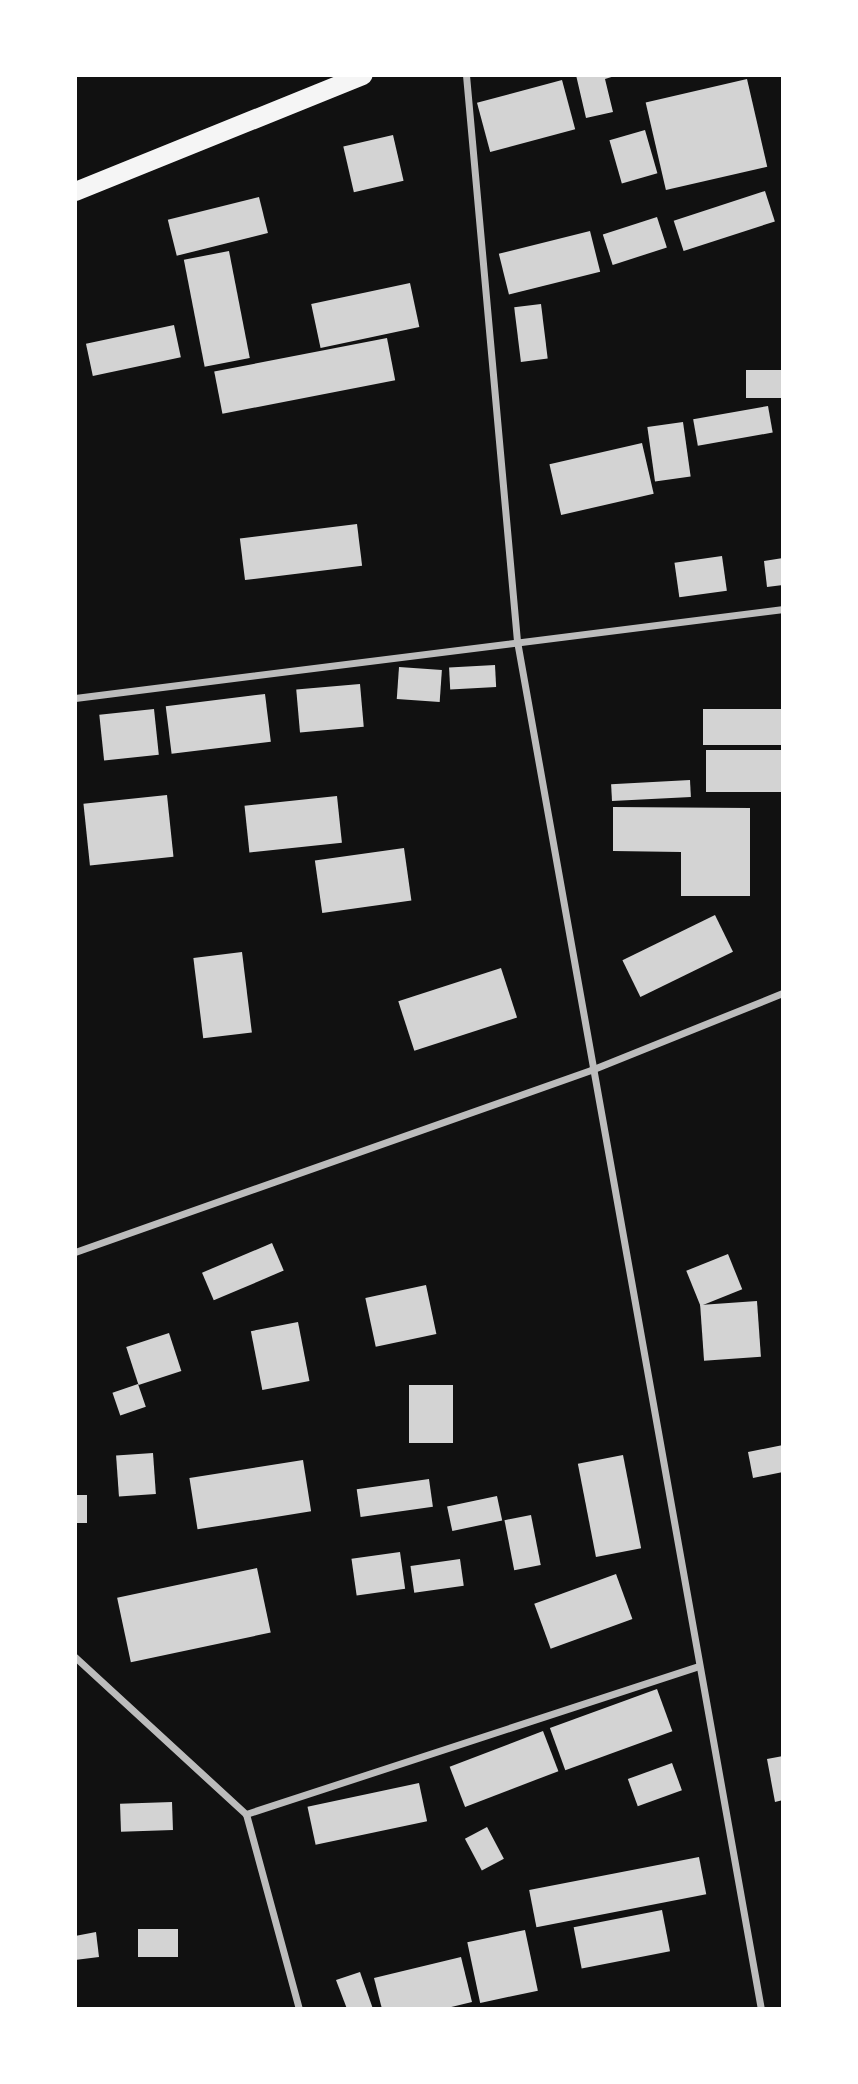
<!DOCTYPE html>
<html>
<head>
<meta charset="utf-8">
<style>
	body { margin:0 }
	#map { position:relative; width:858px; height:2084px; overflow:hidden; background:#111; font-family:Lato,sans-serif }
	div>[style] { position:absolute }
	.building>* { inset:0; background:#d3d3d3; transform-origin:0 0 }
	.minor>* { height:7px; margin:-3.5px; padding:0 3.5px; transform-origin:3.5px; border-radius:3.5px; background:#bcbcbc }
	.trunk>* { height:19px; margin:-9.5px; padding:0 9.5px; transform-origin:9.5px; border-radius:9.5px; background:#f5f5f5 }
	span { translate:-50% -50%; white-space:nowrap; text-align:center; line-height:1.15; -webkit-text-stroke:5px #fff; paint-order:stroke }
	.frame { position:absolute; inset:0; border:77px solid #fff; pointer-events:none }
</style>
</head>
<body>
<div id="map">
	<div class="building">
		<i style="clip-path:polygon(576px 75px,618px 75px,605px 79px,613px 112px,586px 118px)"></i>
		<i style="left:747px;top:79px;width:90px;height:104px;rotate:77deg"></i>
		<i style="left:562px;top:80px;width:51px;height:88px;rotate:75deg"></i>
		<i style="left:645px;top:130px;width:45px;height:37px;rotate:74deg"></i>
		<i style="left:393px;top:135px;width:47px;height:51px;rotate:77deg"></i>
		<i style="left:765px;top:191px;width:32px;height:96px;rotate:72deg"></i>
		<i style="left:259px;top:197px;width:37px;height:94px;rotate:76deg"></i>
		<i style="left:657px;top:217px;width:32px;height:57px;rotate:72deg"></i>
		<i style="left:590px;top:231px;width:42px;height:94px;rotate:76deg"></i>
		<i style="left:229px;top:251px;width:109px;height:46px;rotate:79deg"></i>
		<i style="left:410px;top:283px;width:45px;height:101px;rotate:78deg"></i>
		<i style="left:541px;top:304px;width:55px;height:27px;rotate:83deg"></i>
		<i style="left:174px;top:325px;width:33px;height:90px;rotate:78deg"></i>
		<i style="left:387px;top:338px;width:43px;height:176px;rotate:79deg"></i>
		<i style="left:783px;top:370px;width:28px;height:37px;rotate:90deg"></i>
		<i style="left:768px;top:406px;width:27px;height:76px;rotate:80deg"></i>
		<i style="left:683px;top:422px;width:55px;height:36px;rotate:82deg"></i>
		<i style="left:642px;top:443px;width:52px;height:95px;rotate:77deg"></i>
		<i style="left:357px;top:524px;width:42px;height:118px;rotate:83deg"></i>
		<i style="left:722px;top:556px;width:35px;height:48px;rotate:82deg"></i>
		<i style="clip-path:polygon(783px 558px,783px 585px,767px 587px,764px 561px)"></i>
		<i style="left:495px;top:665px;width:22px;height:46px;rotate:87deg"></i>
		<i style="left:399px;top:667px;width:43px;height:32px;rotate:4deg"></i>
		<i style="left:360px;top:684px;width:43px;height:64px;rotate:85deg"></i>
		<i style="left:265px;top:694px;width:48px;height:100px;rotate:83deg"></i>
		<i style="left:154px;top:709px;width:46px;height:55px;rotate:84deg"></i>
		<i style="left:783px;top:709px;width:36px;height:80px;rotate:90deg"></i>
		<i style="left:783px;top:750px;width:42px;height:77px;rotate:90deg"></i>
		<i style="left:690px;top:780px;width:17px;height:79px;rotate:87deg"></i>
		<i style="left:167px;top:795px;width:62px;height:84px;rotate:84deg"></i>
		<i style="left:337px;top:796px;width:47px;height:93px;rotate:84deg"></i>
		<i style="clip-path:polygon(613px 807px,750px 808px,750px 896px,681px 896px,681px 852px,613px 851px)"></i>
		<i style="left:404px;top:848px;width:53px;height:90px;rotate:82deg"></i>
		<i style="left:715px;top:915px;width:41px;height:103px;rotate:64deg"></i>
		<i style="left:242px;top:952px;width:81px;height:49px;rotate:83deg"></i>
		<i style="left:501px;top:968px;width:52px;height:108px;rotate:72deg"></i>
		<i style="left:272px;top:1243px;width:30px;height:76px;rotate:67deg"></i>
		<i style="left:728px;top:1254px;width:38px;height:45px;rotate:68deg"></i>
		<i style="left:426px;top:1285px;width:50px;height:62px;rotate:78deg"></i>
		<i style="left:757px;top:1301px;width:56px;height:57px;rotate:86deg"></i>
		<i style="left:298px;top:1322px;width:60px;height:48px;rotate:79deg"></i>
		<i style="left:169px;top:1333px;width:40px;height:45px;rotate:72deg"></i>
		<i style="left:138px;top:1384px;width:24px;height:27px;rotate:71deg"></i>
		<i style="left:409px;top:1385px;width:44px;height:58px"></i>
		<i style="clip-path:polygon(783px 1445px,783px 1472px,753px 1478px,748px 1452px)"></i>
		<i style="left:153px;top:1453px;width:41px;height:37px;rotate:86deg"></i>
		<i style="left:623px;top:1455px;width:95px;height:46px;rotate:79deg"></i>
		<i style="left:303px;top:1460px;width:52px;height:115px;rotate:81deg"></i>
		<i style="left:429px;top:1479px;width:28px;height:73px;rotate:82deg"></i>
		<i style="left:75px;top:1495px;width:12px;height:28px"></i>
		<i style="left:497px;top:1496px;width:25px;height:51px;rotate:78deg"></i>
		<i style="left:531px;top:1515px;width:51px;height:27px;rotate:79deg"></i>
		<i style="left:400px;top:1552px;width:37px;height:49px;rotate:82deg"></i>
		<i style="left:460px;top:1559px;width:27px;height:50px;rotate:82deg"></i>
		<i style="left:257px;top:1568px;width:66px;height:143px;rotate:78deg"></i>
		<i style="left:616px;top:1574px;width:48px;height:87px;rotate:70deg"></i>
		<i style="left:657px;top:1689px;width:45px;height:114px;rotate:70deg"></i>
		<i style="left:543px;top:1731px;width:43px;height:100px;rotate:69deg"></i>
		<i style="clip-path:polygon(783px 1756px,783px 1800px,775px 1802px,767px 1759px)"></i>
		<i style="left:672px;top:1763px;width:29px;height:47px;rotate:70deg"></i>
		<i style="left:419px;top:1783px;width:39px;height:114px;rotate:78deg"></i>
		<i style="left:172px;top:1802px;width:28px;height:52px;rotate:88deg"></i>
		<i style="left:487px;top:1827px;width:36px;height:25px;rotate:62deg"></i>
		<i style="left:699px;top:1857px;width:38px;height:173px;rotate:79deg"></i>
		<i style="left:662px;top:1910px;width:42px;height:90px;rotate:79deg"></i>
		<i style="left:138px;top:1929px;width:40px;height:28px"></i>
		<i style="left:525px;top:1930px;width:62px;height:59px;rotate:78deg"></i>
		<i style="clip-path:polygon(96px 1932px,99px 1957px,75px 1960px,75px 1936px)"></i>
		<i style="clip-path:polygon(461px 1957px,472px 2002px,443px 2009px,382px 2009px,374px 1978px)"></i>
		<i style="clip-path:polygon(360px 1972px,373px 2009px,347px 2009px,336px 1980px)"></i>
	</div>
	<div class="minor">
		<i style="left:466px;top:75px;width:568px;rotate:84.85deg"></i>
		<i style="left:517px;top:641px;width:1390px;rotate:79.89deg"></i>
		<i style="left:75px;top:698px;width:714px;rotate:-7.16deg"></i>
		<i style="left:75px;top:1252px;width:547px;rotate:-19.43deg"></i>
		<i style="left:591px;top:1070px;width:207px;rotate:-21.9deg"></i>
		<i style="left:75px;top:1657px;width:232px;rotate:42.6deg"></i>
		<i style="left:246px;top:1814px;width:202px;rotate:74.8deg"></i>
		<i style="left:246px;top:1814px;width:476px;rotate:-18.1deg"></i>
	</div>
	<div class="trunk">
		<i style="left:75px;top:191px;width:310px;rotate:-22deg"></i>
	</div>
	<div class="frame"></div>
</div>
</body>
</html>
